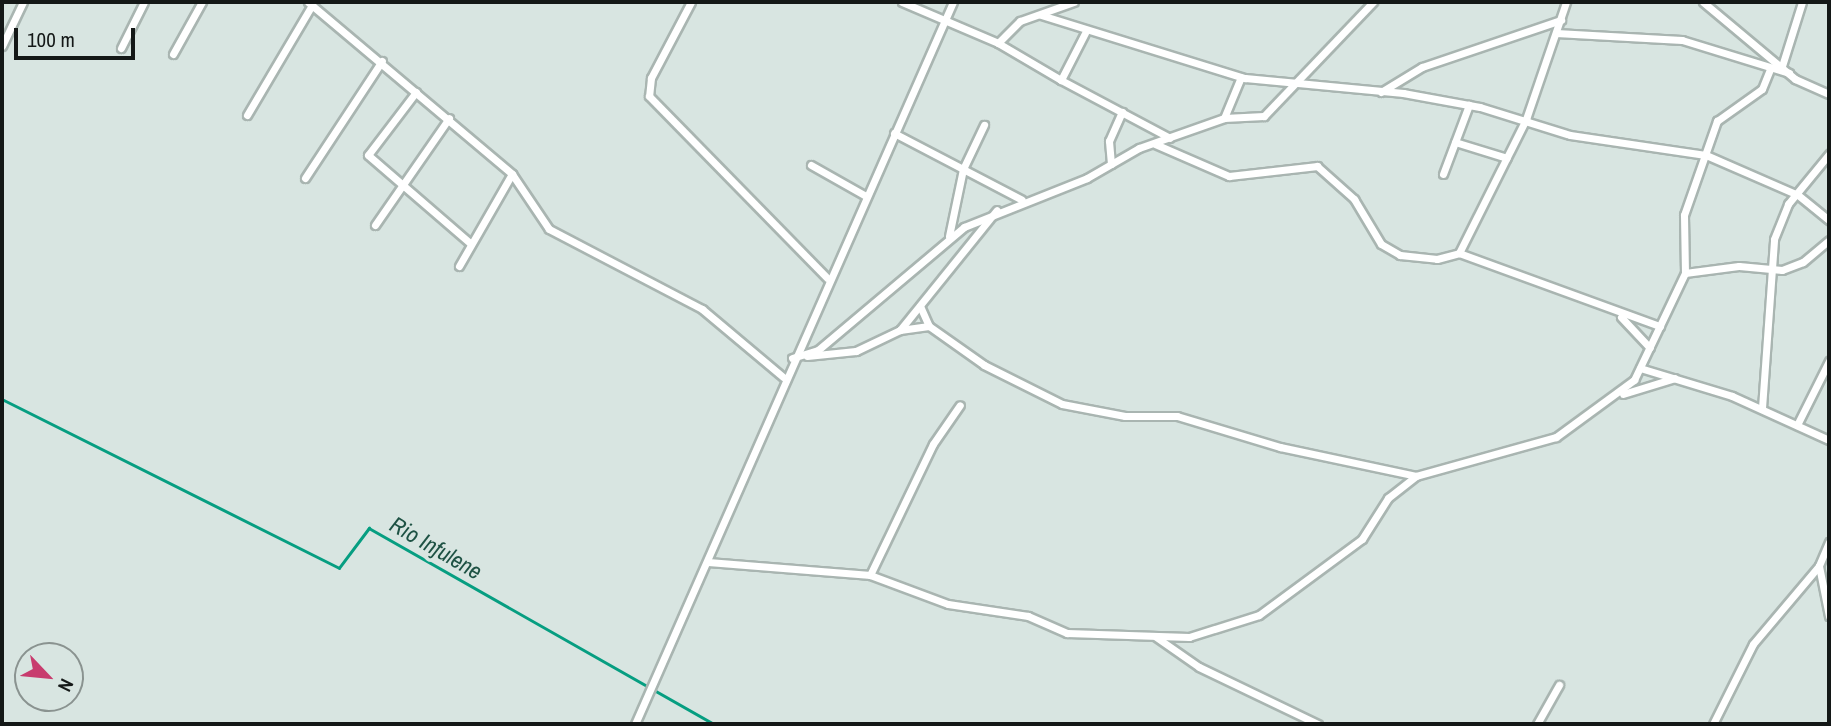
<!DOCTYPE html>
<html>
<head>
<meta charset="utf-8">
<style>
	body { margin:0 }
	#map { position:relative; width:1831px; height:726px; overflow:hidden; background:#d8e5e1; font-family:"Archivo Narrow",sans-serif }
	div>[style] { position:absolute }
	.stream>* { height:2.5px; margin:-1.25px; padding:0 1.25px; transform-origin:1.25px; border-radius:1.25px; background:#069e81 }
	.roads { filter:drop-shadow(2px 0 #a9b5b1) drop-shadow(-2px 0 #a9b5b1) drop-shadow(0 2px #a9b5b1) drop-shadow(0 -2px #a9b5b1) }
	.minor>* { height:7px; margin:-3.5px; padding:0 3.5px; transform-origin:3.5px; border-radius:3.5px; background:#fff }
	span { translate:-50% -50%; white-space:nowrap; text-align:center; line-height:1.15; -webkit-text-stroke:7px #d8e5e1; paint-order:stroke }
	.water-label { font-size:23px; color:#1e5244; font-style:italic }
	.frame { position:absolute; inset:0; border:4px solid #141817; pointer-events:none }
	.north { position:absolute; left:14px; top:642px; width:70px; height:70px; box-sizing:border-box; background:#d8e5e1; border:2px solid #8a9390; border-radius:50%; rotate:116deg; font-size:19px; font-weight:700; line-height:28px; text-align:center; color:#141817 }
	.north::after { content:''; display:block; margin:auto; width:24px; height:32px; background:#c83c6e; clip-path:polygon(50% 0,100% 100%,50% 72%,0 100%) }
	.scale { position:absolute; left:14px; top:28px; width:121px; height:32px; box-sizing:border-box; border:4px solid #141817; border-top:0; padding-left:9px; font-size:21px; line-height:24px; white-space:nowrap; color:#141817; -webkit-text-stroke:5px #d8e5e1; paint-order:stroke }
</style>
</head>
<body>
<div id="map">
	<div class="stream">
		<i style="left:2px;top:399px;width:377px;rotate:26.6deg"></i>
		<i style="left:339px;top:568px;width:50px;rotate:-53.1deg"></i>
		<i style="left:369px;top:528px;width:397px;rotate:29.6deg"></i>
	</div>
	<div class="roads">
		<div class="minor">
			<i style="left:308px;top:2px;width:267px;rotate:40.1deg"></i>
			<i style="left:512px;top:174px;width:66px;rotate:56.1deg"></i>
			<i style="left:549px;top:229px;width:173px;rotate:27.6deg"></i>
			<i style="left:702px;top:309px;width:106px;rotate:40deg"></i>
			<i style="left:691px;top:2px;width:86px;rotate:117.8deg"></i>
			<i style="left:651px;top:78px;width:18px;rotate:96deg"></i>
			<i style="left:649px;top:96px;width:255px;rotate:45.6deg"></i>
			<i style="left:902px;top:2px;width:104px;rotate:23.1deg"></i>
			<i style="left:998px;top:43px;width:73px;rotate:30.4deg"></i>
			<i style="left:1703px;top:2px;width:120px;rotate:39.9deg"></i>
			<i style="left:1795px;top:79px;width:37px;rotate:24deg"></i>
			<i style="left:1041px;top:15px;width:214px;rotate:17.2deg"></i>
			<i style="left:1245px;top:78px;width:159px;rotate:5.4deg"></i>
			<i style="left:1403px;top:93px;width:78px;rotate:10.3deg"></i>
			<i style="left:1480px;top:107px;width:94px;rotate:17.3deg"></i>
			<i style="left:1570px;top:135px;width:137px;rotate:8.4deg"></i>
			<i style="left:1706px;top:155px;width:100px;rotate:23.5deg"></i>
			<i style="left:1798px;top:195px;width:40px;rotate:39deg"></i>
			<i style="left:1085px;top:33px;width:53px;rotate:117.1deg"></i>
			<i style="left:1061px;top:80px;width:123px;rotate:28deg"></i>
			<i style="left:1556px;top:33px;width:126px;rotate:3.2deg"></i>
			<i style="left:1682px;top:40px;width:112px;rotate:17.1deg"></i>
			<i style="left:998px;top:43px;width:31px;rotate:-45deg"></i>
			<i style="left:1020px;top:21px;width:57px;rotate:-19.4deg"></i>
			<i style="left:2px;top:46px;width:49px;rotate:-64.5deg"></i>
			<i style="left:121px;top:48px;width:51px;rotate:-63.4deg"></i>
			<i style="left:173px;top:54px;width:60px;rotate:-60.9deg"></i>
			<i style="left:1782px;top:66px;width:67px;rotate:-72.6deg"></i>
			<i style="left:416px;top:92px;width:79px;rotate:127.3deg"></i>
			<i style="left:368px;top:155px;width:136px;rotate:40.8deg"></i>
			<i style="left:1381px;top:92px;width:48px;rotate:-31.4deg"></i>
			<i style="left:1422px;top:67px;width:147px;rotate:-18.7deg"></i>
			<i style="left:247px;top:115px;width:128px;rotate:-59.4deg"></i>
			<i style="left:1224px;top:118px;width:40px;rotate:-2.9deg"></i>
			<i style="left:1264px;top:116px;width:158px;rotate:-46.3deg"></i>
			<i style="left:894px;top:133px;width:144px;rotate:27.6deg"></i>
			<i style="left:1455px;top:142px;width:54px;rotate:17.1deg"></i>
			<i style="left:1155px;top:144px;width:81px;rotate:23.4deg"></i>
			<i style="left:1229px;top:176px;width:89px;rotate:-6.5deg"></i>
			<i style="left:1317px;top:166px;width:50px;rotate:41.7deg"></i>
			<i style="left:1354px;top:199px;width:52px;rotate:59deg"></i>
			<i style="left:1381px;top:244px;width:22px;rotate:30deg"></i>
			<i style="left:1400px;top:255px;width:37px;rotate:6deg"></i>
			<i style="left:1437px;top:259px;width:23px;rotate:-15deg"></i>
			<i style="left:1459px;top:253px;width:214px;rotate:20deg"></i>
			<i style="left:1111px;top:164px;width:23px;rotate:-95deg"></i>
			<i style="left:1109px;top:141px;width:32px;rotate:-66deg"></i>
			<i style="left:811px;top:165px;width:61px;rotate:29.5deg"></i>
			<i style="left:1443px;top:174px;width:74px;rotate:-69.4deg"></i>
			<i style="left:305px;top:178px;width:140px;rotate:-56.7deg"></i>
			<i style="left:375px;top:225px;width:130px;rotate:-55.3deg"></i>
			<i style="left:949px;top:236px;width:68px;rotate:-78.2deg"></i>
			<i style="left:963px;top:169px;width:49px;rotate:-64.5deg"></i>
			<i style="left:1459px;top:253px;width:150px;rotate:-63.4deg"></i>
			<i style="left:1526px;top:119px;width:124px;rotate:-71.1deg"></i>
			<i style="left:459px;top:266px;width:106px;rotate:-60.1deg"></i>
			<i style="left:1685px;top:273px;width:54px;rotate:-7.4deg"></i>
			<i style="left:1739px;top:266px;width:43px;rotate:5.3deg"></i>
			<i style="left:1782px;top:270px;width:22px;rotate:-21deg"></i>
			<i style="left:1803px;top:262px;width:34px;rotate:-40deg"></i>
			<i style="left:920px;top:306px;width:22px;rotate:66deg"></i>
			<i style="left:1621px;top:317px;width:42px;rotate:46.9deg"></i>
			<i style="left:900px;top:330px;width:154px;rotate:-51.1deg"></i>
			<i style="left:807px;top:356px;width:49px;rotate:-5.8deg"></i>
			<i style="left:856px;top:351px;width:49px;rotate:-25.5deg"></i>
			<i style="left:900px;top:330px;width:29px;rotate:-8deg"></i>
			<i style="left:929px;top:326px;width:67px;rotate:35.3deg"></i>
			<i style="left:984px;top:365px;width:87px;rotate:26.6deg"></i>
			<i style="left:1062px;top:404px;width:64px;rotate:10.8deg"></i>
			<i style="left:1125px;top:416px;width:52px"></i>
			<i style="left:1177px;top:416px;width:108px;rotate:16.8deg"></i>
			<i style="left:1280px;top:447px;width:139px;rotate:12deg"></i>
			<i style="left:792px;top:358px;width:27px;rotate:-17deg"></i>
			<i style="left:818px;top:350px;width:191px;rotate:-40.1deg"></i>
			<i style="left:964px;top:227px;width:132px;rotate:-21.7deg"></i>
			<i style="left:1087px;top:178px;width:60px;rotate:-30deg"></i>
			<i style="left:1139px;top:148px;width:90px;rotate:-19.4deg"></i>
			<i style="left:1224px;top:118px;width:44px;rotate:-67.5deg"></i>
			<i style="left:1640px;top:368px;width:96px;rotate:16.9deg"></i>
			<i style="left:1732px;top:396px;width:107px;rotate:24.4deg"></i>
			<i style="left:1623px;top:394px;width:54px;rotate:-17.1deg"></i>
			<i style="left:1762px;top:408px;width:169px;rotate:-85.9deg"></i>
			<i style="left:1774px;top:239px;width:38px;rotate:-68deg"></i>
			<i style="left:1788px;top:204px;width:65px;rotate:-50.6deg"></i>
			<i style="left:1797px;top:425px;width:72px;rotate:-63.4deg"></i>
			<i style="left:1829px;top:542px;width:26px;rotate:113deg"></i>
			<i style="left:1819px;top:566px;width:51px;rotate:78.7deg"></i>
			<i style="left:708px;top:562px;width:163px;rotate:4.6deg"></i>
			<i style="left:870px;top:575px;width:83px;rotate:20.4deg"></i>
			<i style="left:948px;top:604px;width:81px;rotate:8.5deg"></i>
			<i style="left:1028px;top:616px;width:43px;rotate:23.6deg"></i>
			<i style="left:1067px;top:633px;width:122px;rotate:1.9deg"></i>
			<i style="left:1189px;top:637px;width:73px;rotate:-17.4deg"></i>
			<i style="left:1259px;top:615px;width:128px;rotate:-36.4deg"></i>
			<i style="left:1362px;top:539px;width:49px;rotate:-57.6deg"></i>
			<i style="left:1388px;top:498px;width:36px;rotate:-38deg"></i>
			<i style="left:1416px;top:476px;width:145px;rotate:-15.6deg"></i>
			<i style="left:1556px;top:437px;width:97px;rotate:-36.2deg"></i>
			<i style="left:1634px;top:380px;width:119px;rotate:-64.5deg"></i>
			<i style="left:1685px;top:273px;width:58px;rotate:-91deg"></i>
			<i style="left:1684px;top:215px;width:100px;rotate:-70.7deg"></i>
			<i style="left:1717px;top:121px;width:55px;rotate:-35.4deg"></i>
			<i style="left:1762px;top:89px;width:22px;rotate:-68deg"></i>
			<i style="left:870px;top:575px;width:145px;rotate:-64.3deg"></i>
			<i style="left:933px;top:444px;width:47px;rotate:-55.3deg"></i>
			<i style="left:1156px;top:637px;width:52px;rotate:34.9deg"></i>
			<i style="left:1199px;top:667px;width:132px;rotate:25.6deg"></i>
			<i style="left:635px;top:724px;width:789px;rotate:-66.23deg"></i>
			<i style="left:1537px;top:724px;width:45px;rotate:-60.6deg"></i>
			<i style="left:1713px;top:724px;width:89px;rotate:-63.4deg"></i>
			<i style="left:1753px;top:644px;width:102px;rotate:-49.8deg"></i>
		</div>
	</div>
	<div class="water-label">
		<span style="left:436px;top:548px;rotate:30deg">Rio Infulene</span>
	</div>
	<div class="frame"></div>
	<div class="north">N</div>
	<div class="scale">100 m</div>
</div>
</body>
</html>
